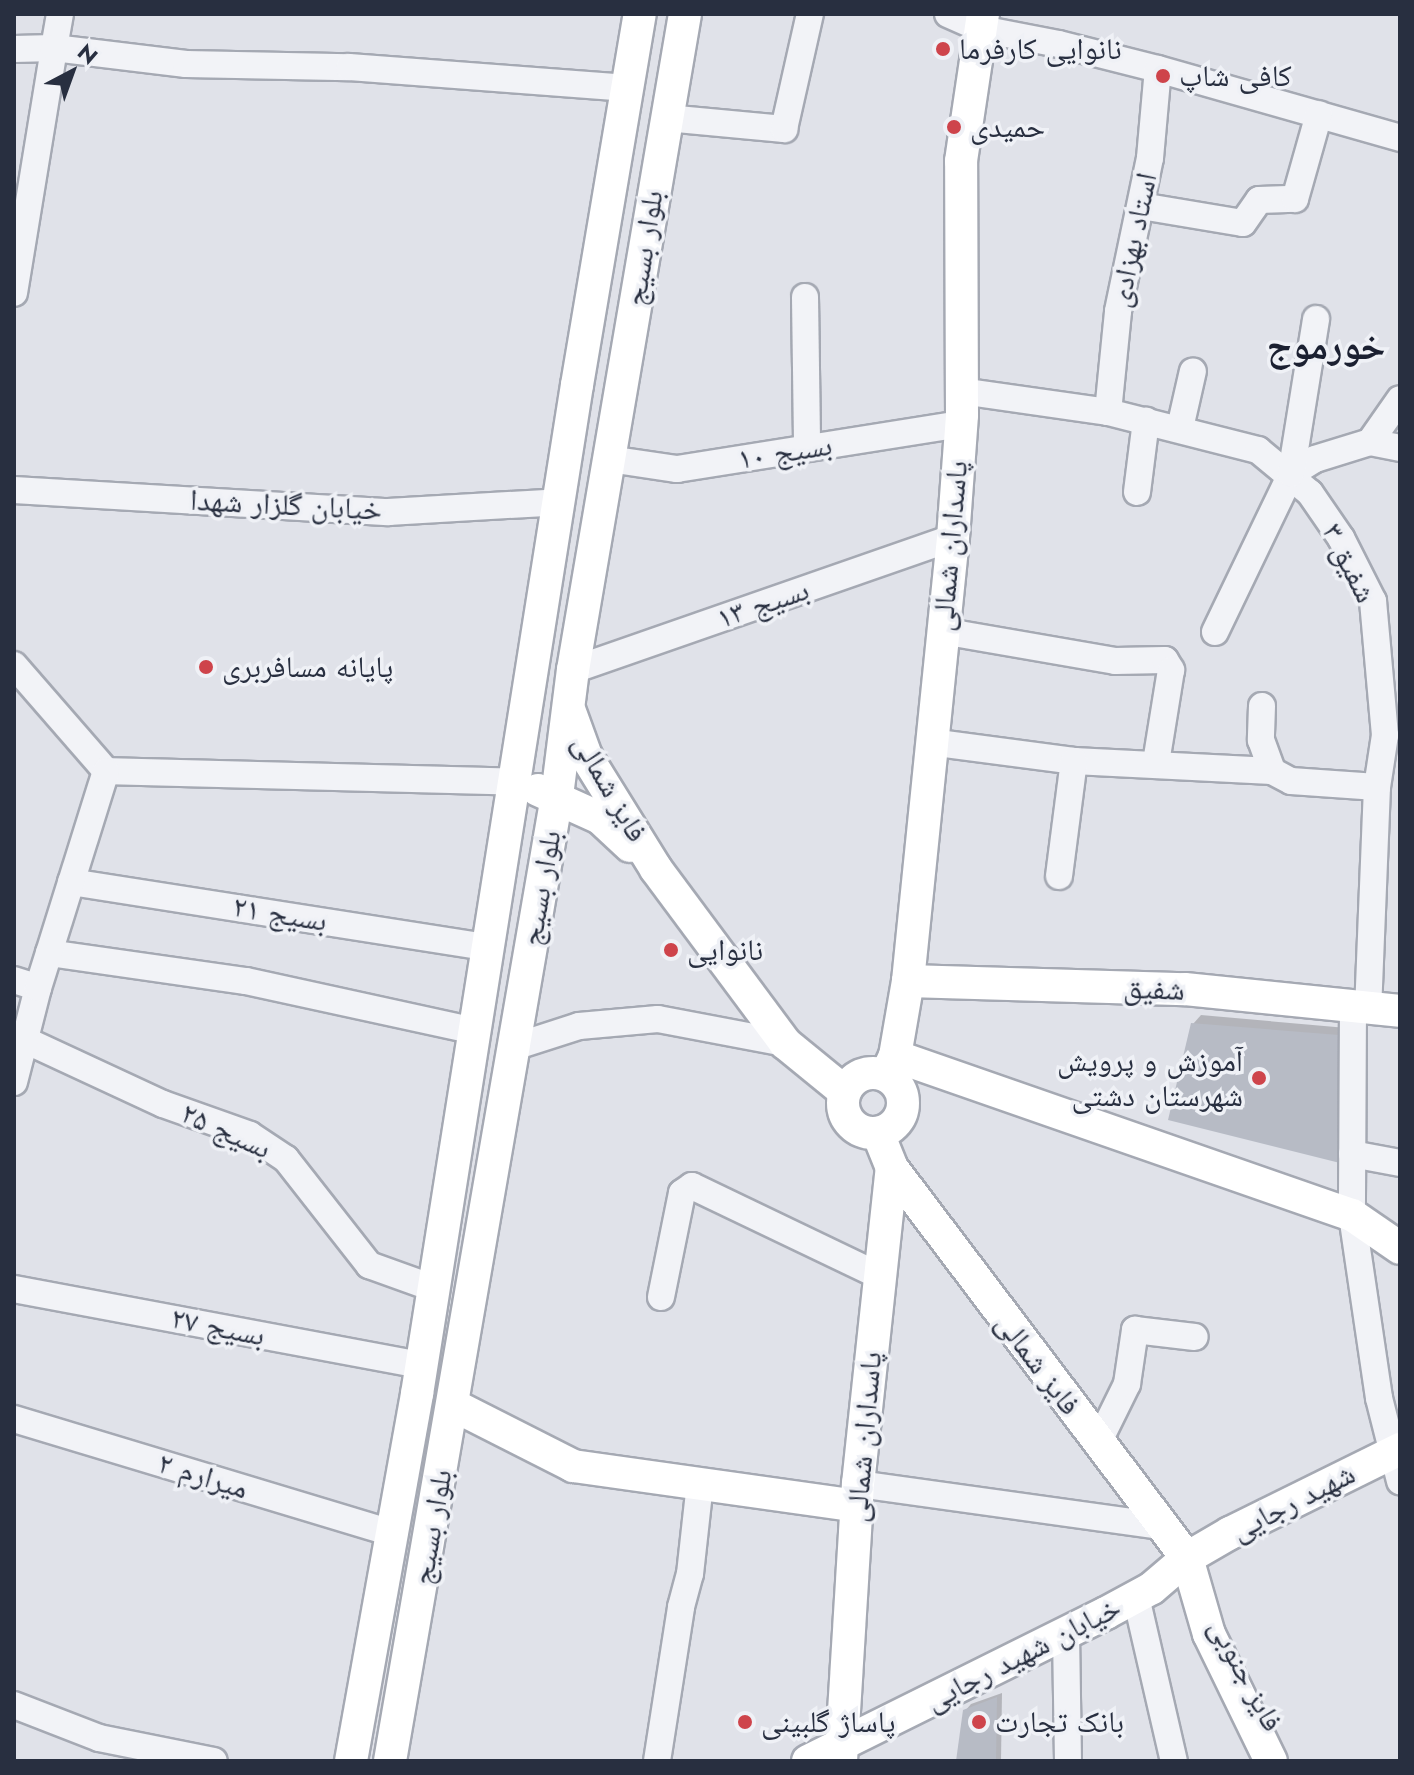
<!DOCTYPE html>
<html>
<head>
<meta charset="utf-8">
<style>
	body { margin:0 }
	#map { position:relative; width:1414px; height:1775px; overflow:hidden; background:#e0e2e9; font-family:Jost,"Noto Naskh Arabic",sans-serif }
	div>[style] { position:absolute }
	.shadow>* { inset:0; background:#0003 }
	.building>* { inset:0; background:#b7bbc5 }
	.roads { filter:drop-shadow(2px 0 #a5a9b3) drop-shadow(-2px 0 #a5a9b3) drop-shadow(0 2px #a5a9b3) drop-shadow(0 -2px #a5a9b3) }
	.minor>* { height:26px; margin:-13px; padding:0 13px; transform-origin:13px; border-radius:13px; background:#f2f3f7 }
	.major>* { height:32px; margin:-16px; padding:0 16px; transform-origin:16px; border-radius:16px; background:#fff }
	.major>.ring { margin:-16px; padding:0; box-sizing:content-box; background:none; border:32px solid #fff; border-radius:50% }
	.dots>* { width:22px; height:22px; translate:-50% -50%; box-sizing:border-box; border:4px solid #eff1f6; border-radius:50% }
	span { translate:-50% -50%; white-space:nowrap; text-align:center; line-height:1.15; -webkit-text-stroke:7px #eff1f6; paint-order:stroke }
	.poi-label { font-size:30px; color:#282f40 }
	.left { translate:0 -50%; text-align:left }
	.right { translate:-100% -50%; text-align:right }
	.street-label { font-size:30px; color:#282f40 }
	.district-label { font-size:38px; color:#1b2031; font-weight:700 }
	.frame { position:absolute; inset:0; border:16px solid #282f40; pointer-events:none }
	.north { position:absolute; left:32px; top:32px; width:80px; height:80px; -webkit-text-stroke:6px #eff1f6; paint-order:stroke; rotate:41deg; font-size:22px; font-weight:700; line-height:32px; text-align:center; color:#282f40 }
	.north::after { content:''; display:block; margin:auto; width:28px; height:36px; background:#282f40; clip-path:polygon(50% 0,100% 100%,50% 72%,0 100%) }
</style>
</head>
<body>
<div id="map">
	<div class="shadow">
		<i style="clip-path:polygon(1201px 1015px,1347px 1028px,1339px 1161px,1193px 1024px)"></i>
		<i style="clip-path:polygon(1002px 1693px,1001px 1761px,958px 1761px,965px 1711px,971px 1704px)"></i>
	</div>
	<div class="building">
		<i style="clip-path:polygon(1191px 1023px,1339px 1035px,1340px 1163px,1168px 1120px)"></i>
		<i style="clip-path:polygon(997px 1697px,996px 1761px,956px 1761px,963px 1710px)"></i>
	</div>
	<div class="roads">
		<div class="minor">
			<i style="left:948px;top:14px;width:36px;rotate:24deg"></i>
			<i style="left:981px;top:29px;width:79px;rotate:10.9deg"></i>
			<i style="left:1059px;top:44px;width:102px;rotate:14.2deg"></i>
			<i style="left:1158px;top:69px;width:252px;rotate:15.9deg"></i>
			<i style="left:14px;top:49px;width:40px;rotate:-1.4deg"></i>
			<i style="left:54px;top:48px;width:35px;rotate:-80deg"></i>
			<i style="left:666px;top:118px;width:119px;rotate:5.3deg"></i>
			<i style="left:784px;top:129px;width:118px;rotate:-77.3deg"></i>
			<i style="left:1141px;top:206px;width:103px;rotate:9.5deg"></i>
			<i style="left:1243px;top:223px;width:28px;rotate:-55deg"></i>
			<i style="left:1259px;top:200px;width:36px;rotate:-2deg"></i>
			<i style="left:1295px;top:199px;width:88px;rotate:-74.2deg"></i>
			<i style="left:14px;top:293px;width:248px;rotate:-80.7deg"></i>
			<i style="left:54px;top:48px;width:133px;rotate:6.9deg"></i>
			<i style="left:186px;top:64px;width:163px;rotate:1.1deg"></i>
			<i style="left:349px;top:67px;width:280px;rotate:4.3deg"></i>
			<i style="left:805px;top:297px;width:151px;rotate:89.2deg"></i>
			<i style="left:961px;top:391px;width:148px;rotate:8.1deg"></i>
			<i style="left:1108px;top:412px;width:155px;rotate:14.2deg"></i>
			<i style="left:1258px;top:450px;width:67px;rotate:39.6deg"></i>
			<i style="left:1310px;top:493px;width:55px;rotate:55.4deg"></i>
			<i style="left:1341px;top:538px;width:71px;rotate:63.1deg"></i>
			<i style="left:1373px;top:601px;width:135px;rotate:84.9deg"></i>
			<i style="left:1385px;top:735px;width:53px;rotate:98.7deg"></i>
			<i style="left:1377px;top:787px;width:220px;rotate:92.3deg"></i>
			<i style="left:1108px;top:412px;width:101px;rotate:-84.3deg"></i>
			<i style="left:1118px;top:311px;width:156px;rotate:-78.2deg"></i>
			<i style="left:1150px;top:158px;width:89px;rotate:-84.9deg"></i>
			<i style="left:1180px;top:428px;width:58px;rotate:-77.2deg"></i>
			<i style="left:1370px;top:442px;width:31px;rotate:11deg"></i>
			<i style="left:609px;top:459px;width:69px;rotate:8.4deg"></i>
			<i style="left:677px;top:469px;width:288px;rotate:-9deg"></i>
			<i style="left:1291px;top:474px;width:28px;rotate:-32deg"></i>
			<i style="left:1315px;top:459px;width:58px;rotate:-17.2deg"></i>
			<i style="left:1370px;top:442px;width:52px;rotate:-55.1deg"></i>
			<i style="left:14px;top:490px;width:375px;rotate:3.4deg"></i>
			<i style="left:388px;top:512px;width:171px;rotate:-3.3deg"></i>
			<i style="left:1137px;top:492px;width:72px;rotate:-82.8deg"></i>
			<i style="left:942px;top:631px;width:176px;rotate:9.8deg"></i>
			<i style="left:1115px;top:661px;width:50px;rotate:-1.1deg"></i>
			<i style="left:1165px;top:660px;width:12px;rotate:59deg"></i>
			<i style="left:1171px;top:670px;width:94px;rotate:99.2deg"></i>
			<i style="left:1215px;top:632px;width:175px;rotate:-64.3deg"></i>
			<i style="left:1291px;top:474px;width:157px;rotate:-80.8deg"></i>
			<i style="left:14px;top:665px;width:140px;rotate:49deg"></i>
			<i style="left:106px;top:771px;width:409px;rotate:1.5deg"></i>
			<i style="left:573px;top:670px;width:402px;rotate:-19.2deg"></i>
			<i style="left:1262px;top:706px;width:34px;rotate:92deg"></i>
			<i style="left:1261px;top:740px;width:33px;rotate:70deg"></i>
			<i style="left:930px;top:742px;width:145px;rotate:7.5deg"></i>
			<i style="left:1074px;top:761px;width:198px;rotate:2.9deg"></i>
			<i style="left:1272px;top:771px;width:21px;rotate:28deg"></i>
			<i style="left:1291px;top:781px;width:86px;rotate:4deg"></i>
			<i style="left:1059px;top:876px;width:116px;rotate:-82.6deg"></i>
			<i style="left:71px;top:882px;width:422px;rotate:8.9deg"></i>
			<i style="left:49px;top:953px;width:199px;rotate:8.1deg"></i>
			<i style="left:246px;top:981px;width:234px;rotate:12.3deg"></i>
			<i style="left:14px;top:980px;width:25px;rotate:18deg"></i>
			<i style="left:1353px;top:1006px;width:209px;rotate:90.3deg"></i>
			<i style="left:1352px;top:1215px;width:185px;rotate:81.6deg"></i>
			<i style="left:1379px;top:1398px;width:86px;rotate:75.8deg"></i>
			<i style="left:25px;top:1040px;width:152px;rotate:24.9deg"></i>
			<i style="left:163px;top:1104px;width:92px;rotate:19.6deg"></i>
			<i style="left:250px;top:1135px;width:43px;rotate:33.7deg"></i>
			<i style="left:286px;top:1159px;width:135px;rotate:51.9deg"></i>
			<i style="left:369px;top:1265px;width:68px;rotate:19.8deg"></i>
			<i style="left:514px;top:1047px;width:68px;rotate:-17.9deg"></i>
			<i style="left:579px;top:1026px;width:79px;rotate:-5.1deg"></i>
			<i style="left:658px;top:1019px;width:129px;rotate:10.7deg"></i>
			<i style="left:14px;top:1082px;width:97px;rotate:-75.7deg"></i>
			<i style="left:38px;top:988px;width:227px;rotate:-72.6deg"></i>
			<i style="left:1352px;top:1154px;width:49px;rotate:10.6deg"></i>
			<i style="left:14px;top:1289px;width:414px;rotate:10.6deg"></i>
			<i style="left:661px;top:1297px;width:106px;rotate:-78.6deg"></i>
			<i style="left:682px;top:1193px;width:12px;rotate:-35deg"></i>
			<i style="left:692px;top:1186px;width:208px;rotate:25.6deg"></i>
			<i style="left:14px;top:1419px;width:395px;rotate:16.8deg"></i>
			<i style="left:1098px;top:1443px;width:66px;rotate:-63.8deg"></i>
			<i style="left:1127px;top:1384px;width:55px;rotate:-81.6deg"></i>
			<i style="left:1135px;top:1330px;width:60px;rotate:6.7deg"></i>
			<i style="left:858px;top:1484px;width:306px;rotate:7.9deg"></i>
			<i style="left:1136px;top:1597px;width:168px;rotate:77deg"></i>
			<i style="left:1066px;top:1633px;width:128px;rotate:89.1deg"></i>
			<i style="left:14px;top:1705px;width:91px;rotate:21.2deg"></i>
			<i style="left:99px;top:1738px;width:117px;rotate:11.3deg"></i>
			<i style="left:657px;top:1761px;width:156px;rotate:-81.1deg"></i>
			<i style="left:681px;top:1607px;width:34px;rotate:-75deg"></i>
			<i style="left:690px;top:1574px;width:91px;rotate:-83.7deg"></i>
		</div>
		<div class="major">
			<i style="left:570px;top:712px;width:47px;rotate:70deg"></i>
			<i style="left:586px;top:756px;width:133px;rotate:58.2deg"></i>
			<i style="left:656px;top:869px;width:217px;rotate:53.4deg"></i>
			<i style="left:785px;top:1043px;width:77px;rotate:39.2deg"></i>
			<i style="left:538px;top:790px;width:68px;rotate:24.3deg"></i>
			<i style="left:600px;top:818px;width:41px;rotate:43deg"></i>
			<i style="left:908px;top:981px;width:277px;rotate:1.7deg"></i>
			<i style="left:1185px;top:989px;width:216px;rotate:5.8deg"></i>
			<i style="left:895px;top:1056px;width:484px;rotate:19.2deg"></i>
			<i style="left:1352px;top:1215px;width:58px;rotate:34.5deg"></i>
			<i class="ring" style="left:843px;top:1073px;width:28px;height:28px"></i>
			<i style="left:886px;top:1075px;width:21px;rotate:-65deg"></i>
			<i style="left:895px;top:1056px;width:76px;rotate:-80.2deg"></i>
			<i style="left:908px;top:981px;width:445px;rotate:-84.2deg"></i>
			<i style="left:953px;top:538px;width:123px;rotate:-85.8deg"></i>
			<i style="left:962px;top:415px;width:254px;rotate:-90.2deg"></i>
			<i style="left:961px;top:161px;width:149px;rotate:-81.5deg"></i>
			<i style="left:892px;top:1168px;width:489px;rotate:52.9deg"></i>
			<i style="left:1187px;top:1558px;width:79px;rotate:73.9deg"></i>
			<i style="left:1209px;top:1634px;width:141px;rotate:64deg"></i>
			<i style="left:453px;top:1405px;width:135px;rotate:26.9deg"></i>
			<i style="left:573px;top:1466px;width:286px;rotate:8deg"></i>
			<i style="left:351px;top:1761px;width:373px;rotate:-79.8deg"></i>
			<i style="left:417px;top:1394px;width:1022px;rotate:-80.99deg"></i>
			<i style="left:577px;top:385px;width:376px;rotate:-80.4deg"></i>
			<i style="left:390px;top:1761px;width:979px;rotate:-80.18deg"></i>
			<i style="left:557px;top:796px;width:127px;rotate:-82.8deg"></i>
			<i style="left:573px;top:670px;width:665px;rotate:-80.31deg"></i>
			<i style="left:808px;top:1761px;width:333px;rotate:-26.4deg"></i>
			<i style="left:1106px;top:1613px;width:52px;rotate:-28.5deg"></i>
			<i style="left:1152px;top:1588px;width:46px;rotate:-40.6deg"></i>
			<i style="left:1187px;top:1558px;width:50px;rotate:-30.2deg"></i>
			<i style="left:1230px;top:1533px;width:190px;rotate:-26.3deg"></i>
			<i style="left:841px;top:1761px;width:278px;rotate:-86.5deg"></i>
			<i style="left:858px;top:1484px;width:318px;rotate:-83.9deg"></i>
			<i style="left:892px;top:1168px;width:38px;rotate:-112deg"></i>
		</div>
	</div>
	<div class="dots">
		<i style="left:943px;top:49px;background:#ce444b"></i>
		<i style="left:1163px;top:76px;background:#ce444b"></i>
		<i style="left:954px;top:127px;background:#ce444b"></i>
		<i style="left:206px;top:667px;background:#ce444b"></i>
		<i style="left:671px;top:950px;background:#ce444b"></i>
		<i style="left:1259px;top:1078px;background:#ce444b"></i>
		<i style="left:745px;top:1722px;background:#ce444b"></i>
		<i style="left:979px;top:1722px;background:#ce444b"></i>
	</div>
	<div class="poi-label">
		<span class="left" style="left:959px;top:49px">نانوایی کارفرما</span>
		<span class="left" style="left:1179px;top:76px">کافی شاپ</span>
		<span class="left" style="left:970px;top:127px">حمیدی</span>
		<span class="left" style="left:222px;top:667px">پایانه مسافربری</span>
		<span class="left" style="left:687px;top:950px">نانوایی</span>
		<span class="right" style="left:1243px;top:1078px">آموزش و پرویش<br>شهرستان دشتی</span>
		<span class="left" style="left:761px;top:1722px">پاساژ گلبینی</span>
		<span class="left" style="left:995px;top:1722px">بانک تجارت</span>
	</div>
	<div class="street-label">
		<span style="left:1133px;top:240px;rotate:-78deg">استاد بهزادی</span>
		<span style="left:644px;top:248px;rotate:-81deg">بلوار بسیج</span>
		<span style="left:785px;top:452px;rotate:-9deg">بسیج ۱۰</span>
		<span style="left:286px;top:505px;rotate:3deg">خیابان گلزار شهدا</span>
		<span style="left:950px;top:546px;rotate:-85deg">پاسداران شمالی</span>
		<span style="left:1349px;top:563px;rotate:63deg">شفیق ۳</span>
		<span style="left:763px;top:604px;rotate:-19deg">بسیج ۱۳</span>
		<span style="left:610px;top:788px;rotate:60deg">فایز شمالی</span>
		<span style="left:541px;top:888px;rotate:-80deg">بلوار بسیج</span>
		<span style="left:280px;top:914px;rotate:9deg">بسیج ۲۱</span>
		<span style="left:1154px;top:989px;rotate:2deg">شفیق</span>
		<span style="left:226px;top:1131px;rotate:24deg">بسیج ۲۵</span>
		<span style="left:218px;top:1327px;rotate:11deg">بسیج ۲۷</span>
		<span style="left:1038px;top:1364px;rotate:53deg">فایز شمالی</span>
		<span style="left:864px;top:1437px;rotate:-85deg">پاسداران شمالی</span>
		<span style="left:203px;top:1476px;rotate:17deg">میرارم ۲</span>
		<span style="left:1293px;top:1502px;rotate:-27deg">شهید رجایی</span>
		<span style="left:432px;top:1527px;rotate:-80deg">بلوار بسیج</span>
		<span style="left:1023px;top:1654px;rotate:-27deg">خیابان شهید رجایی</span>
		<span style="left:1246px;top:1675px;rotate:62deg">فایز جنوبی</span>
	</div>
	<div class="district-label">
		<span style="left:1326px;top:346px">خورموج</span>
	</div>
	<div class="frame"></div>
	<div class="north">N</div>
</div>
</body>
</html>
